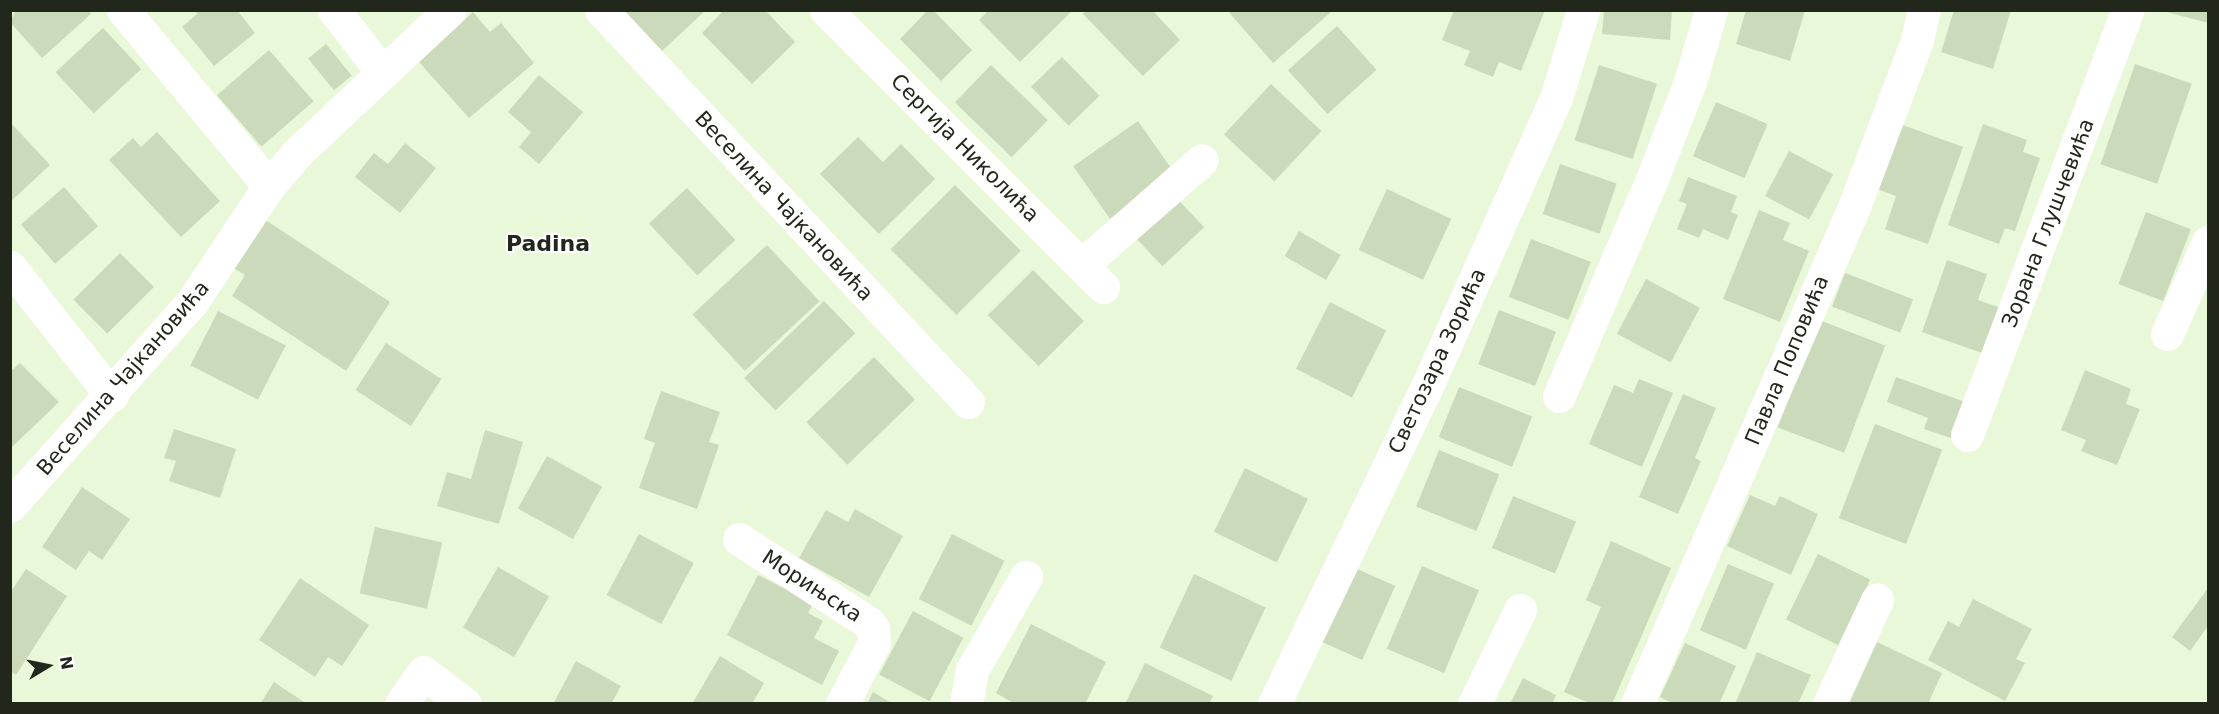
<!DOCTYPE html>
<html>
<head>
<meta charset="utf-8">
<style>
	body { margin:0 }
	#map { position:relative; width:2219px; height:714px; overflow:hidden; background:#e9f8d8; font-family:"DejaVu Sans",sans-serif }
	div>[style] { position:absolute }
	.building>* { inset:0; background:#cbdabb; transform-origin:0 0 }
	.street>* { height:33px; margin:-16.5px; padding:0 16.5px; transform-origin:16.5px; border-radius:16.5px; background:#fff }
	.secondary>* { height:33px; margin:-16.5px; padding:0 16.5px; transform-origin:16.5px; border-radius:16.5px; background:#fff }
	span { translate:-50% -50%; white-space:nowrap; text-align:center; line-height:1.15; -webkit-text-stroke:4.5px #fff; paint-order:stroke }
	.street-label { font-size:21px; color:#22271b }
	.neighbourhood-label { font-size:22px; color:#22271b; font-weight:700 }
	.frame { position:absolute; inset:0; border:12px solid #22271b; pointer-events:none }
	.north { position:absolute; left:18px; top:636px; width:60px; height:60px; -webkit-text-stroke:4px #fff; paint-order:stroke; rotate:80deg; font-size:16px; font-weight:700; line-height:24px; text-align:center; color:#22271b }
	.north::after { content:''; display:block; margin:auto; width:21px; height:27px; background:#22271b; clip-path:polygon(50% 0,100% 100%,50% 72%,0 100%) }
</style>
</head>
<body>
<div id="map">
	<div class="building">
		<i style="clip-path:polygon(16px 10px,89px 10px,91px 14px,42px 58px,10px 22px)"></i>
		<i style="clip-path:polygon(195px 10px,237px 10px,255px 33px,214px 66px,182px 27px,197px 14px)"></i>
		<i style="clip-path:polygon(624px 10px,706px 10px,662px 51px)"></i>
		<i style="clip-path:polygon(724px 10px,765px 10px,795px 42px,752px 84px,702px 33px)"></i>
		<i style="clip-path:polygon(928px 10px,933px 10px,972px 50px,941px 81px,900px 39px)"></i>
		<i style="clip-path:polygon(989px 10px,1073px 10px,1020px 62px,979px 20px)"></i>
		<i style="clip-path:polygon(1086px 10px,1152px 10px,1180px 40px,1143px 76px,1083px 14px)"></i>
		<i style="clip-path:polygon(1227px 10px,1330px 10px,1331px 12px,1273px 63px)"></i>
		<i style="clip-path:polygon(1454px 10px,1545px 10px,1521px 71px,1499px 62px,1493px 77px,1464px 65px,1470px 51px,1442px 40px)"></i>
		<i style="clip-path:polygon(1604px 10px,1672px 10px,1670px 40px,1602px 34px)"></i>
		<i style="clip-path:polygon(1746px 10px,1805px 10px,1790px 61px,1736px 44px)"></i>
		<i style="clip-path:polygon(1954px 10px,2011px 10px,1993px 69px,1941px 52px)"></i>
		<i style="clip-path:polygon(2163px 10px,2208px 10px,2208px 23px,2163px 11px)"></i>
		<i style="clip-path:polygon(473px 12px,490px 32px,501px 23px,534px 63px,469px 118px,419px 62px)"></i>
		<i style="left:1337px;top:26px;width:59px;height:66px;rotate:48deg"></i>
		<i style="left:103px;top:28px;width:56px;height:65px;rotate:47deg"></i>
		<i style="left:326px;top:44px;width:41px;height:23px;rotate:51deg"></i>
		<i style="left:269px;top:50px;width:68px;height:69px;rotate:49deg"></i>
		<i style="left:1062px;top:57px;width:54px;height:43px;rotate:46deg"></i>
		<i style="left:2135px;top:64px;width:60px;height:106px;rotate:19deg"></i>
		<i style="left:991px;top:65px;width:79px;height:52px;rotate:44deg"></i>
		<i style="left:1599px;top:65px;width:61px;height:79px;rotate:18deg"></i>
		<i style="clip-path:polygon(539px 75px,583px 112px,539px 164px,519px 147px,531px 132px,508px 112px)"></i>
		<i style="left:1271px;top:84px;width:69px;height:69px;rotate:43deg"></i>
		<i style="left:1716px;top:102px;width:56px;height:59px;rotate:23deg"></i>
		<i style="left:1138px;top:121px;width:64px;height:79px;rotate:55deg"></i>
		<i style="clip-path:polygon(10px 122px,50px 165px,10px 202px)"></i>
		<i style="clip-path:polygon(1900px 124px,1963px 147px,1928px 244px,1885px 229px,1896px 196px,1877px 189px)"></i>
		<i style="clip-path:polygon(1983px 124px,2027px 140px,2023px 152px,2040px 158px,2015px 231px,2005px 228px,1999px 244px,1948px 225px)"></i>
		<i style="clip-path:polygon(157px 132px,220px 201px,181px 237px,109px 160px,133px 138px,141px 147px)"></i>
		<i style="clip-path:polygon(858px 137px,883px 162px,901px 144px,935px 179px,879px 234px,820px 174px)"></i>
		<i style="clip-path:polygon(405px 143px,436px 168px,400px 213px,355px 177px,374px 153px,388px 164px)"></i>
		<i style="left:1789px;top:151px;width:50px;height:51px;rotate:28deg"></i>
		<i style="left:1560px;top:164px;width:60px;height:53px;rotate:19deg"></i>
		<i style="clip-path:polygon(1688px 177px,1737px 196px,1731px 212px,1738px 215px,1728px 240px,1703px 229px,1699px 238px,1677px 229px,1687px 204px,1679px 201px)"></i>
		<i style="left:955px;top:185px;width:93px;height:91px;rotate:45deg"></i>
		<i style="left:64px;top:187px;width:52px;height:57px;rotate:49deg"></i>
		<i style="left:687px;top:188px;width:71px;height:52px;rotate:47deg"></i>
		<i style="left:1387px;top:189px;width:71px;height:67px;rotate:25deg"></i>
		<i style="left:1172px;top:193px;width:47px;height:57px;rotate:47deg"></i>
		<i style="clip-path:polygon(1759px 210px,1790px 223px,1783px 240px,1809px 251px,1780px 322px,1723px 299px)"></i>
		<i style="left:2146px;top:212px;width:48px;height:77px;rotate:21deg"></i>
		<i style="clip-path:polygon(264px 219px,390px 302px,346px 371px,232px 296px,245px 275px,232px 267px)"></i>
		<i style="left:1299px;top:231px;width:48px;height:29px;rotate:30deg"></i>
		<i style="left:1531px;top:239px;width:64px;height:62px;rotate:21deg"></i>
		<i style="left:767px;top:245px;width:77px;height:102px;rotate:47deg"></i>
		<i style="left:120px;top:253px;width:48px;height:66px;rotate:45deg"></i>
		<i style="clip-path:polygon(1947px 260px,1987px 274px,1978px 300px,2001px 308px,1985px 354px,1922px 332px)"></i>
		<i style="left:1033px;top:270px;width:72px;height:64px;rotate:45deg"></i>
		<i style="left:1845px;top:273px;width:73px;height:36px;rotate:21deg"></i>
		<i style="left:1646px;top:279px;width:61px;height:62px;rotate:28deg"></i>
		<i style="left:824px;top:301px;width:45px;height:111px;rotate:46deg"></i>
		<i style="left:1330px;top:302px;width:63px;height:75px;rotate:27deg"></i>
		<i style="left:1499px;top:310px;width:61px;height:58px;rotate:21deg"></i>
		<i style="left:218px;top:311px;width:76px;height:61px;rotate:27deg"></i>
		<i style="left:1819px;top:320px;width:71px;height:115px;rotate:21deg"></i>
		<i style="left:386px;top:343px;width:66px;height:56px;rotate:33deg"></i>
		<i style="left:874px;top:357px;width:59px;height:94px;rotate:46deg"></i>
		<i style="clip-path:polygon(20px 363px,59px 402px,10px 449px,10px 372px)"></i>
		<i style="clip-path:polygon(2085px 370px,2131px 389px,2126px 404px,2140px 409px,2117px 465px,2081px 451px,2086px 440px,2061px 430px)"></i>
		<i style="clip-path:polygon(1896px 377px,1965px 402px,1951px 438px,1924px 429px,1928px 418px,1887px 402px)"></i>
		<i style="clip-path:polygon(1639px 379px,1673px 393px,1642px 467px,1589px 444px,1614px 385px,1633px 393px)"></i>
		<i style="left:1459px;top:387px;width:79px;height:54px;rotate:22deg"></i>
		<i style="clip-path:polygon(661px 391px,720px 412px,709px 442px,719px 445px,697px 509px,639px 488px,655px 443px,644px 439px)"></i>
		<i style="clip-path:polygon(1683px 394px,1716px 408px,1695px 458px,1701px 461px,1678px 514px,1639px 497px)"></i>
		<i style="left:1875px;top:424px;width:72px;height:101px;rotate:21deg"></i>
		<i style="clip-path:polygon(174px 429px,236px 449px,220px 498px,169px 481px,176px 461px,164px 458px)"></i>
		<i style="clip-path:polygon(485px 430px,523px 442px,499px 524px,437px 506px,447px 472px,471px 479px)"></i>
		<i style="left:1439px;top:450px;width:65px;height:61px;rotate:22deg"></i>
		<i style="left:547px;top:456px;width:63px;height:60px;rotate:29deg"></i>
		<i style="left:1245px;top:468px;width:70px;height:71px;rotate:26deg"></i>
		<i style="clip-path:polygon(82px 487px,130px 519px,102px 560px,89px 551px,76px 570px,42px 547px)"></i>
		<i style="clip-path:polygon(1750px 495px,1775px 506px,1780px 496px,1818px 514px,1791px 575px,1727px 546px)"></i>
		<i style="left:1513px;top:496px;width:68px;height:56px;rotate:22deg"></i>
		<i style="clip-path:polygon(855px 509px,903px 536px,869px 597px,799px 558px,826px 510px,848px 522px)"></i>
		<i style="left:375px;top:527px;width:69px;height:68px;rotate:13deg"></i>
		<i style="left:639px;top:534px;width:62px;height:69px;rotate:28deg"></i>
		<i style="left:952px;top:534px;width:59px;height:73px;rotate:27deg"></i>
		<i style="clip-path:polygon(1611px 541px,1671px 568px,1612px 704px,1591px 704px,1564px 692px,1601px 607px,1586px 600px)"></i>
		<i style="left:1818px;top:554px;width:58px;height:73px;rotate:26deg"></i>
		<i style="left:1728px;top:564px;width:50px;height:72px;rotate:23deg"></i>
		<i style="left:1422px;top:566px;width:62px;height:90px;rotate:23deg"></i>
		<i style="left:498px;top:567px;width:59px;height:70px;rotate:30deg"></i>
		<i style="left:1355px;top:568px;width:44px;height:81px;rotate:24deg"></i>
		<i style="clip-path:polygon(26px 569px,67px 596px,16px 675px,10px 671px,10px 593px)"></i>
		<i style="left:1194px;top:574px;width:79px;height:81px;rotate:25deg"></i>
		<i style="clip-path:polygon(758px 575px,813px 603px,808px 613px,823px 621px,814px 638px,839px 651px,822px 685px,727px 635px)"></i>
		<i style="clip-path:polygon(300px 578px,369px 625px,342px 666px,328px 657px,315px 677px,259px 640px)"></i>
		<i style="clip-path:polygon(2208px 588px,2208px 626px,2190px 651px,2172px 637px)"></i>
		<i style="clip-path:polygon(1973px 599px,2032px 629px,2016px 659px,2025px 663px,2005px 701px,1928px 660px,1948px 621px,1959px 627px)"></i>
		<i style="left:913px;top:611px;width:57px;height:72px;rotate:28deg"></i>
		<i style="clip-path:polygon(1031px 624px,1106px 662px,1085px 704px,1015px 704px,996px 693px)"></i>
		<i style="clip-path:polygon(1877px 642px,1942px 673px,1928px 704px,1849px 704px)"></i>
		<i style="clip-path:polygon(1685px 643px,1736px 666px,1719px 704px,1673px 704px,1660px 697px)"></i>
		<i style="clip-path:polygon(1757px 652px,1811px 675px,1798px 704px,1735px 704px)"></i>
		<i style="clip-path:polygon(720px 656px,764px 683px,752px 704px,692px 704px)"></i>
		<i style="clip-path:polygon(576px 661px,621px 686px,611px 704px,553px 704px)"></i>
		<i style="clip-path:polygon(1145px 663px,1213px 696px,1209px 704px,1125px 704px)"></i>
		<i style="clip-path:polygon(1523px 678px,1556px 695px,1552px 704px,1510px 704px)"></i>
		<i style="clip-path:polygon(274px 682px,307px 704px,260px 704px)"></i>
		<i style="clip-path:polygon(873px 692px,893px 704px,867px 704px)"></i>
	</div>
	<div class="street">
		<i style="left:123px;top:10px;width:229px;rotate:50.3deg"></i>
		<i style="left:334px;top:10px;width:78px;rotate:52.3deg"></i>
		<i style="left:601px;top:10px;width:537px;rotate:46.89deg"></i>
		<i style="left:826px;top:10px;width:392px;rotate:45deg"></i>
		<i style="left:1082px;top:265px;width:159px;rotate:-41.2deg"></i>
		<i style="left:10px;top:267px;width:164px;rotate:51.7deg"></i>
		<i style="left:2167px;top:334px;width:101px;rotate:-66deg"></i>
		<i style="left:1559px;top:396px;width:231px;rotate:-66.8deg"></i>
		<i style="left:1650px;top:184px;width:110px;rotate:-68.6deg"></i>
		<i style="left:1690px;top:82px;width:75px;rotate:-73.7deg"></i>
		<i style="left:1967px;top:435px;width:454px;rotate:-69.3deg"></i>
		<i style="left:739px;top:539px;width:155px;rotate:32.9deg"></i>
		<i style="left:869px;top:623px;width:7px;rotate:56deg"></i>
		<i style="left:873px;top:629px;width:14px;rotate:86deg"></i>
		<i style="left:874px;top:643px;width:69px;rotate:117.7deg"></i>
		<i style="left:401px;top:704px;width:39px;rotate:-55deg"></i>
		<i style="left:423px;top:672px;width:53px;rotate:37.3deg"></i>
		<i style="left:966px;top:704px;width:35px;rotate:-80deg"></i>
		<i style="left:972px;top:670px;width:108px;rotate:-59.9deg"></i>
		<i style="left:1274px;top:704px;width:345px;rotate:-64.3deg"></i>
		<i style="left:1424px;top:393px;width:323px;rotate:-65.9deg"></i>
		<i style="left:1556px;top:98px;width:92px;rotate:-72.9deg"></i>
		<i style="left:1474px;top:704px;width:105px;rotate:-63.9deg"></i>
		<i style="left:1637px;top:704px;width:542px;rotate:-66.41deg"></i>
		<i style="left:1854px;top:207px;width:178px;rotate:-69.3deg"></i>
		<i style="left:1917px;top:40px;width:31px;rotate:-77deg"></i>
		<i style="left:1829px;top:704px;width:115px;rotate:-65.2deg"></i>
	</div>
	<div class="secondary">
		<i style="left:10px;top:506px;width:273px;rotate:-48.3deg"></i>
		<i style="left:192px;top:302px;width:139px;rotate:-56.4deg"></i>
		<i style="left:269px;top:186px;width:45px;rotate:-49.5deg"></i>
		<i style="left:298px;top:152px;width:208px;rotate:-43.1deg"></i>
	</div>
	<div class="street-label">
		<span style="left:965px;top:148px;rotate:45deg">Сергија Николића</span>
		<span style="left:784px;top:206px;rotate:47deg">Веселина Чајкановића</span>
		<span style="left:2048px;top:223px;rotate:-69deg">Зорана Глушчевића</span>
		<span style="left:1787px;top:360px;rotate:-67deg">Павла Поповића</span>
		<span style="left:1437px;top:361px;rotate:-65deg">Светозара Зорића</span>
		<span style="left:123px;top:378px;rotate:-49deg">Веселина Чајкановића</span>
		<span style="left:812px;top:586px;rotate:33deg">Морињска</span>
	</div>
	<div class="neighbourhood-label">
		<span style="left:548px;top:244px">Padina</span>
	</div>
	<div class="frame"></div>
	<div class="north">N</div>
</div>
</body>
</html>
